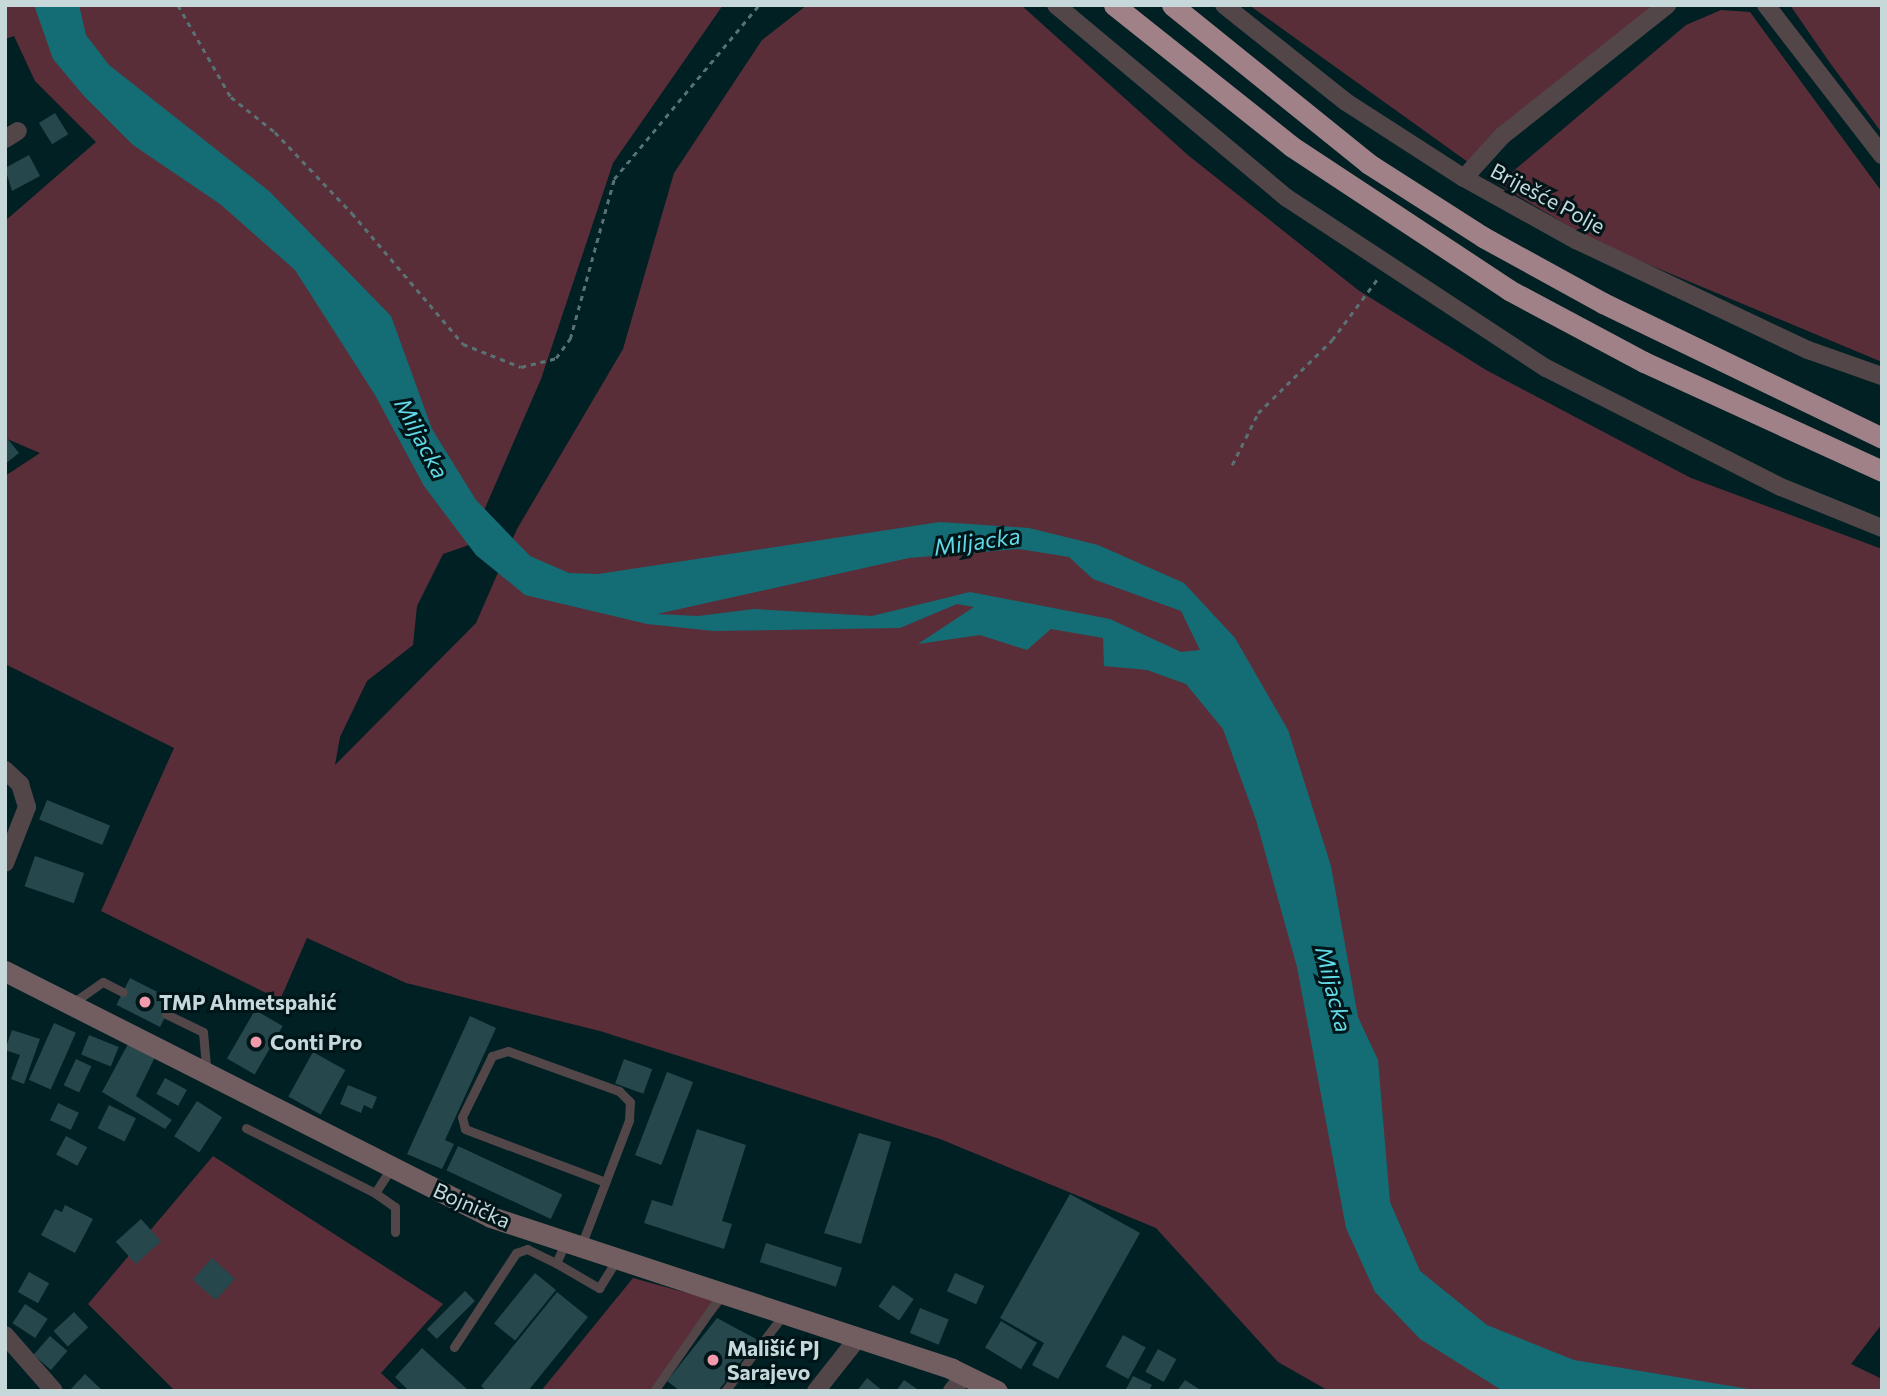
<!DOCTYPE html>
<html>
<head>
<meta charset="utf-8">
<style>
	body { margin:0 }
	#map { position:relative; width:1887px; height:1396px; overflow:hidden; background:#002023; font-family:Commissioner,sans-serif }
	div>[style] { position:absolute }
	.green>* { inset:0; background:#5a2e38 }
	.water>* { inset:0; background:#146c75 }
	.building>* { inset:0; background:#26474b; transform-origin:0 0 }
	.path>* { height:2.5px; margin-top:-1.25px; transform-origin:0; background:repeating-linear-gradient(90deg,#587274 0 5px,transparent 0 10px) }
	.lane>* { height:9px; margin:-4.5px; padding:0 4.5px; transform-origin:4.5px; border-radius:4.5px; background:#524648 }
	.street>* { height:18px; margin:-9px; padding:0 9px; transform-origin:9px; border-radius:9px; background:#524648 }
	.secondary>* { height:21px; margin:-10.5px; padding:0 10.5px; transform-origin:10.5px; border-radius:10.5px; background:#725e61 }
	.highway>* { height:21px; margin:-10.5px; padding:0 10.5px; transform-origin:10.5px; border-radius:10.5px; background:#a08187 }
	.dots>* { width:19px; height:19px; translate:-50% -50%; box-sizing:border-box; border:4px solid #001518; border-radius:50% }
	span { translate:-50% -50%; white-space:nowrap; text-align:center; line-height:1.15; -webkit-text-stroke:6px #001518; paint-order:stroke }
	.street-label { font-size:21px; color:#c6d8da }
	.poi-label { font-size:21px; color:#c6d8da; font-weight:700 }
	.left { translate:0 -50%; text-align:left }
	.water-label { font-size:23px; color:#62d9e6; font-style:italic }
	.frame { position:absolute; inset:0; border:7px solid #c6d8da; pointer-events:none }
</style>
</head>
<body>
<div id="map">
	<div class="green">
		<i style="clip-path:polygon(5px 5px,723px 5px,613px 163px,541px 379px,469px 545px,443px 554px,417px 606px,413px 645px,367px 681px,340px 737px,335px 765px,476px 623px,517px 529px,623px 349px,674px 173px,762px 40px,807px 5px,1021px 5px,1189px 156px,1358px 290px,1486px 370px,1691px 478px,1882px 549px,1882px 1324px,1851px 1364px,1882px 1379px,1882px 1391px,1329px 1391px,1278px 1362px,1156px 1228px,940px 1139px,600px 1031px,406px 983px,307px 938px,280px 1000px,101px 911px,174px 748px,5px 664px,5px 476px,40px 453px,5px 438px,5px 221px,96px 142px,35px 81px,14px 36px,5px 39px)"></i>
		<i style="clip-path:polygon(1249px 5px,1655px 5px,1472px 165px)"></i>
		<i style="clip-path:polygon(1790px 5px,1882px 5px,1882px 133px,1830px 63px)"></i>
		<i style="clip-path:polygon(1721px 10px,1750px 12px,1882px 192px,1882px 362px,1597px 243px,1498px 184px,1686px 25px)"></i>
		<i style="clip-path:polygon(213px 1156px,443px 1304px,381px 1373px,400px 1391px,175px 1391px,88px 1304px)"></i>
		<i style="clip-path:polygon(633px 1278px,723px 1303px,650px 1391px,541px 1391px)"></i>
	</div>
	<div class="water">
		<i style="clip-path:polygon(evenodd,34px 5px,79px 5px,86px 35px,109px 65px,269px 191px,391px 316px,432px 429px,476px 500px,530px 556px,569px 573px,598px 574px,940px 522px,1029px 528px,1098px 545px,1184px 583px,1235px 638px,1288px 730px,1331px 866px,1358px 1017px,1378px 1060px,1390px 1202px,1420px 1271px,1487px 1325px,1574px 1360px,1761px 1391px,1503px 1391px,1420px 1339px,1375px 1292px,1346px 1228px,1297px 967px,1256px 820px,1223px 729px,1186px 684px,1147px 670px,1104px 666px,1103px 638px,1051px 629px,1027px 650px,980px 635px,918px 644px,974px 607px,957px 604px,900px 628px,714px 631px,647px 624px,525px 595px,476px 555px,424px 486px,375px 395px,295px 270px,220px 204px,133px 145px,84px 96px,53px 59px,34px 5px,1019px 549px,1069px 557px,1093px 579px,1181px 611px,1200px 650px,1181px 652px,1110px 619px,970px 592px,872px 616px,754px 609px,698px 616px,657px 614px,909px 558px,1019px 549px)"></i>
	</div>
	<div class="building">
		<i style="left:55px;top:113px;width:25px;height:19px;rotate:58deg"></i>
		<i style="clip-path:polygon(29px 155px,40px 176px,12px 191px,5px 168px)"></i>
		<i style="clip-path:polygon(7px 438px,19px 453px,5px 464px,5px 440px)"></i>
		<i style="left:47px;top:800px;width:68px;height:21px;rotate:22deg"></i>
		<i style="left:35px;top:856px;width:52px;height:32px;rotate:19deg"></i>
		<i style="left:130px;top:978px;width:49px;height:30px;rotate:27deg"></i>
		<i style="left:255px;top:1010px;width:32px;height:56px;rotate:30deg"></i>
		<i style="clip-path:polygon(470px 1016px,496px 1028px,445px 1140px,454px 1144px,442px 1169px,407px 1154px)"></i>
		<i style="left:54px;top:1023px;width:24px;height:62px;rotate:24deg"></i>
		<i style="clip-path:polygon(12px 1030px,40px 1039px,24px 1084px,11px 1079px,20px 1055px,5px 1050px)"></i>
		<i style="left:89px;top:1035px;width:32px;height:21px;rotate:22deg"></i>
		<i style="clip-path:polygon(128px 1044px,156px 1055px,136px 1096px,172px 1120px,165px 1129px,102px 1092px)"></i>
		<i style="left:313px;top:1052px;width:37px;height:51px;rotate:29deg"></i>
		<i style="left:76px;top:1059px;width:17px;height:29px;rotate:25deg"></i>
		<i style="left:624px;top:1059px;width:30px;height:26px;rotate:20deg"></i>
		<i style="left:667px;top:1072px;width:28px;height:89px;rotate:21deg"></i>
		<i style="left:165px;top:1078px;width:25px;height:18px;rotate:29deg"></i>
		<i style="clip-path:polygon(348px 1085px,377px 1097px,372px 1109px,364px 1105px,361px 1113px,340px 1104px)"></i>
		<i style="left:197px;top:1101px;width:30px;height:42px;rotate:33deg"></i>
		<i style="left:58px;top:1103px;width:23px;height:19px;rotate:25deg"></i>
		<i style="left:109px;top:1105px;width:30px;height:26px;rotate:26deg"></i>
		<i style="clip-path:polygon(697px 1129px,746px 1145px,722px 1221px,732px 1224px,724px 1249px,644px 1223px,652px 1200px,672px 1206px)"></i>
		<i style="clip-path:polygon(859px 1133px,891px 1142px,861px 1244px,824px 1233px)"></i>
		<i style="left:66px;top:1136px;width:24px;height:21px;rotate:28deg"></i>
		<i style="left:458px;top:1146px;width:115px;height:27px;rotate:25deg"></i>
		<i style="clip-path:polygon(1070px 1194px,1140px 1233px,1058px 1379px,1032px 1365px,1044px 1343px,1000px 1318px)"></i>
		<i style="clip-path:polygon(65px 1205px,93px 1219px,75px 1253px,41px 1235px,55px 1209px,62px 1212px)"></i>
		<i style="left:141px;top:1219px;width:30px;height:34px;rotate:48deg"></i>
		<i style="left:766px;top:1243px;width:80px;height:20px;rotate:18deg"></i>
		<i style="left:212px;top:1258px;width:31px;height:29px;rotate:42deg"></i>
		<i style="left:29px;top:1272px;width:23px;height:23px;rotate:29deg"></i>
		<i style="left:535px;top:1273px;width:27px;height:65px;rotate:39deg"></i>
		<i style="left:955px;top:1273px;width:32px;height:20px;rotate:24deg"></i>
		<i style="left:893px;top:1285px;width:25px;height:26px;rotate:34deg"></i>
		<i style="left:465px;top:1291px;width:14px;height:54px;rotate:45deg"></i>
		<i style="clip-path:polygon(557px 1292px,588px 1317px,528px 1391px,487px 1391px,481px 1386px)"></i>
		<i style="left:25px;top:1304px;width:27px;height:23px;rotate:33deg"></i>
		<i style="left:920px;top:1308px;width:31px;height:27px;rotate:22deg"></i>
		<i style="left:74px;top:1312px;width:21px;height:28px;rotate:47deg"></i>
		<i style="clip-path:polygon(717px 1318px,758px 1340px,718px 1391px,680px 1391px,667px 1381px)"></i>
		<i style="left:1001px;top:1321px;width:42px;height:31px;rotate:31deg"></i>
		<i style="left:1123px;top:1335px;width:26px;height:36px;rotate:29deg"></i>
		<i style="left:50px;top:1336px;width:23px;height:25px;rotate:41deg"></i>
		<i style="clip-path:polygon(422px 1348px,469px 1391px,409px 1391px,395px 1377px)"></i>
		<i style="left:1158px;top:1349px;width:21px;height:26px;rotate:29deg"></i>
		<i style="clip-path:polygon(85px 1374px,103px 1391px,69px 1391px)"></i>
		<i style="clip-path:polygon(1133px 1376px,1152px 1385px,1149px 1391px,1125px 1391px)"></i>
		<i style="clip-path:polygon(867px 1378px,883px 1391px,857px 1391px)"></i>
		<i style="clip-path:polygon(904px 1380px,920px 1391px,896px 1391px)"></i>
		<i style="clip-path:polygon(1185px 1380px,1202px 1391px,1177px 1391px)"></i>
	</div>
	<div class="path">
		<i style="left:178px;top:5px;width:106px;rotate:60.1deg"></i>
		<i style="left:231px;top:97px;width:56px;rotate:38.5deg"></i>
		<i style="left:275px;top:132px;width:112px;rotate:46.5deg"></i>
		<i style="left:352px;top:213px;width:172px;rotate:49.7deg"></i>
		<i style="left:463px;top:344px;width:62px;rotate:21.6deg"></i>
		<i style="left:521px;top:367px;width:36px;rotate:-14deg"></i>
		<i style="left:556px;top:358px;width:24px;rotate:-54deg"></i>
		<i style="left:570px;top:339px;width:166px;rotate:-74.6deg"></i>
		<i style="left:614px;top:179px;width:226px;rotate:-50.2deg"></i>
		<i style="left:1232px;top:465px;width:58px;rotate:-63.4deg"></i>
		<i style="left:1258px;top:413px;width:104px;rotate:-44.6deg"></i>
		<i style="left:1332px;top:340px;width:77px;rotate:-53.4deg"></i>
	</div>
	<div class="lane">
		<i style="left:74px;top:1002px;width:35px;rotate:-35deg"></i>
		<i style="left:103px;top:982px;width:22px;rotate:27deg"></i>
		<i style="left:166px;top:1014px;width:41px;rotate:25.9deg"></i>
		<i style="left:203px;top:1032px;width:38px;rotate:85deg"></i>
		<i style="left:246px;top:1128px;width:144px;rotate:26.7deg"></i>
		<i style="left:375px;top:1193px;width:31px;rotate:-57deg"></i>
		<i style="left:375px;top:1193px;width:24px;rotate:35deg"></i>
		<i style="left:395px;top:1207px;width:25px;rotate:90deg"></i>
		<i style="left:581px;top:1246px;width:135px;rotate:-69.1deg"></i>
		<i style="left:629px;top:1120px;width:18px;rotate:-87deg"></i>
		<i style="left:630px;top:1102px;width:16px;rotate:-135deg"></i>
		<i style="left:619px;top:1091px;width:118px;rotate:-160.2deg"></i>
		<i style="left:508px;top:1051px;width:17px;rotate:163deg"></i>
		<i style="left:492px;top:1056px;width:68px;rotate:116.2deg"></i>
		<i style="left:462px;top:1117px;width:12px;rotate:76deg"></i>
		<i style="left:465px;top:1129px;width:150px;rotate:20.7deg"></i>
		<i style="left:556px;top:1263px;width:50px;rotate:30.2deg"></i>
		<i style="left:599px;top:1288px;width:34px;rotate:-58deg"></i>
		<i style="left:454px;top:1347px;width:113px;rotate:-56.6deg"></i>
		<i style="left:516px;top:1253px;width:12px;rotate:-20deg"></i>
		<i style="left:527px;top:1249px;width:32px;rotate:26deg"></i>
		<i style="left:556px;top:1263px;width:23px;rotate:-65deg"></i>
		<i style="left:654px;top:1391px;width:117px;rotate:-55.1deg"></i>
		<i style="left:725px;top:1391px;width:97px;rotate:-52.5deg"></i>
	</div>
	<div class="street">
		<i style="left:1056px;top:5px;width:301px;rotate:39.9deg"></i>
		<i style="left:1287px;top:198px;width:310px;rotate:33.3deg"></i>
		<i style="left:1546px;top:368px;width:263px;rotate:26.9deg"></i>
		<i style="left:1781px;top:487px;width:109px;rotate:22.1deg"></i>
		<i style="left:1224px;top:5px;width:156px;rotate:38.5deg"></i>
		<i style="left:1346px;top:102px;width:140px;rotate:32.8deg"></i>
		<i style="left:1464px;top:178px;width:128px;rotate:29deg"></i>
		<i style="left:1576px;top:240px;width:257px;rotate:25.4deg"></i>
		<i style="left:1808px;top:350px;width:78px;rotate:19.4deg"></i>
		<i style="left:1766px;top:5px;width:190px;rotate:52.3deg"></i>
		<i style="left:5px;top:139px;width:15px;rotate:-32deg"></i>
		<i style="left:1464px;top:178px;width:57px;rotate:-47.9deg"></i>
		<i style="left:1502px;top:136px;width:211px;rotate:-38.4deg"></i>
		<i style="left:5px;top:770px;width:21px;rotate:43deg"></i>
		<i style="left:20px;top:784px;width:24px;rotate:73deg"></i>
		<i style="left:27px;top:807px;width:60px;rotate:111.4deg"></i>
		<i style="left:5px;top:1335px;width:74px;rotate:48.8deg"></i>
		<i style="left:816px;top:1391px;width:68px;rotate:-51.6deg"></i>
		<i style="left:952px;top:1391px;width:21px;rotate:-51deg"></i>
	</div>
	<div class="secondary">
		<i style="left:5px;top:971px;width:545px;rotate:26.85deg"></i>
		<i style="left:491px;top:1217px;width:485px;rotate:18.2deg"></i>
		<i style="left:952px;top:1369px;width:50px;rotate:26.1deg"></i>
	</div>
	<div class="highway">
		<i style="left:1114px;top:5px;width:226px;rotate:38.5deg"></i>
		<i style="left:1291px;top:146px;width:261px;rotate:33.4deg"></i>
		<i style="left:1509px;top:290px;width:153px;rotate:28.1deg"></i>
		<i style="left:1644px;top:362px;width:262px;rotate:24.6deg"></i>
		<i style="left:1172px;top:5px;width:253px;rotate:38.9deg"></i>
		<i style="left:1369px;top:164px;width:135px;rotate:32.6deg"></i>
		<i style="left:1483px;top:237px;width:137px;rotate:28.8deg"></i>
		<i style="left:1603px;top:303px;width:310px;rotate:25.8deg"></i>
	</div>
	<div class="dots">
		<i style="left:145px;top:1002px;background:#f29aac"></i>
		<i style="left:256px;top:1042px;background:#f29aac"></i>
		<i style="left:713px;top:1360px;background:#f29aac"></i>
	</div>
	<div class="street-label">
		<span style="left:1548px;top:198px;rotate:28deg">Briješće Polje</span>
		<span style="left:472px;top:1205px;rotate:24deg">Bojnička</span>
	</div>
	<div class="poi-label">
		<span class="left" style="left:159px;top:1002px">TMP Ahmetspahić</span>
		<span class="left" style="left:270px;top:1042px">Conti Pro</span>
		<span class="left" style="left:727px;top:1360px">Mališić PJ<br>Sarajevo</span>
	</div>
	<div class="water-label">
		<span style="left:422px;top:438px;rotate:62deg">Miljacka</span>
		<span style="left:977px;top:541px;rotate:-8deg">Miljacka</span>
		<span style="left:1334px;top:989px;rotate:76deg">Miljacka</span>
	</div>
	<div class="frame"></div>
</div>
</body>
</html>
